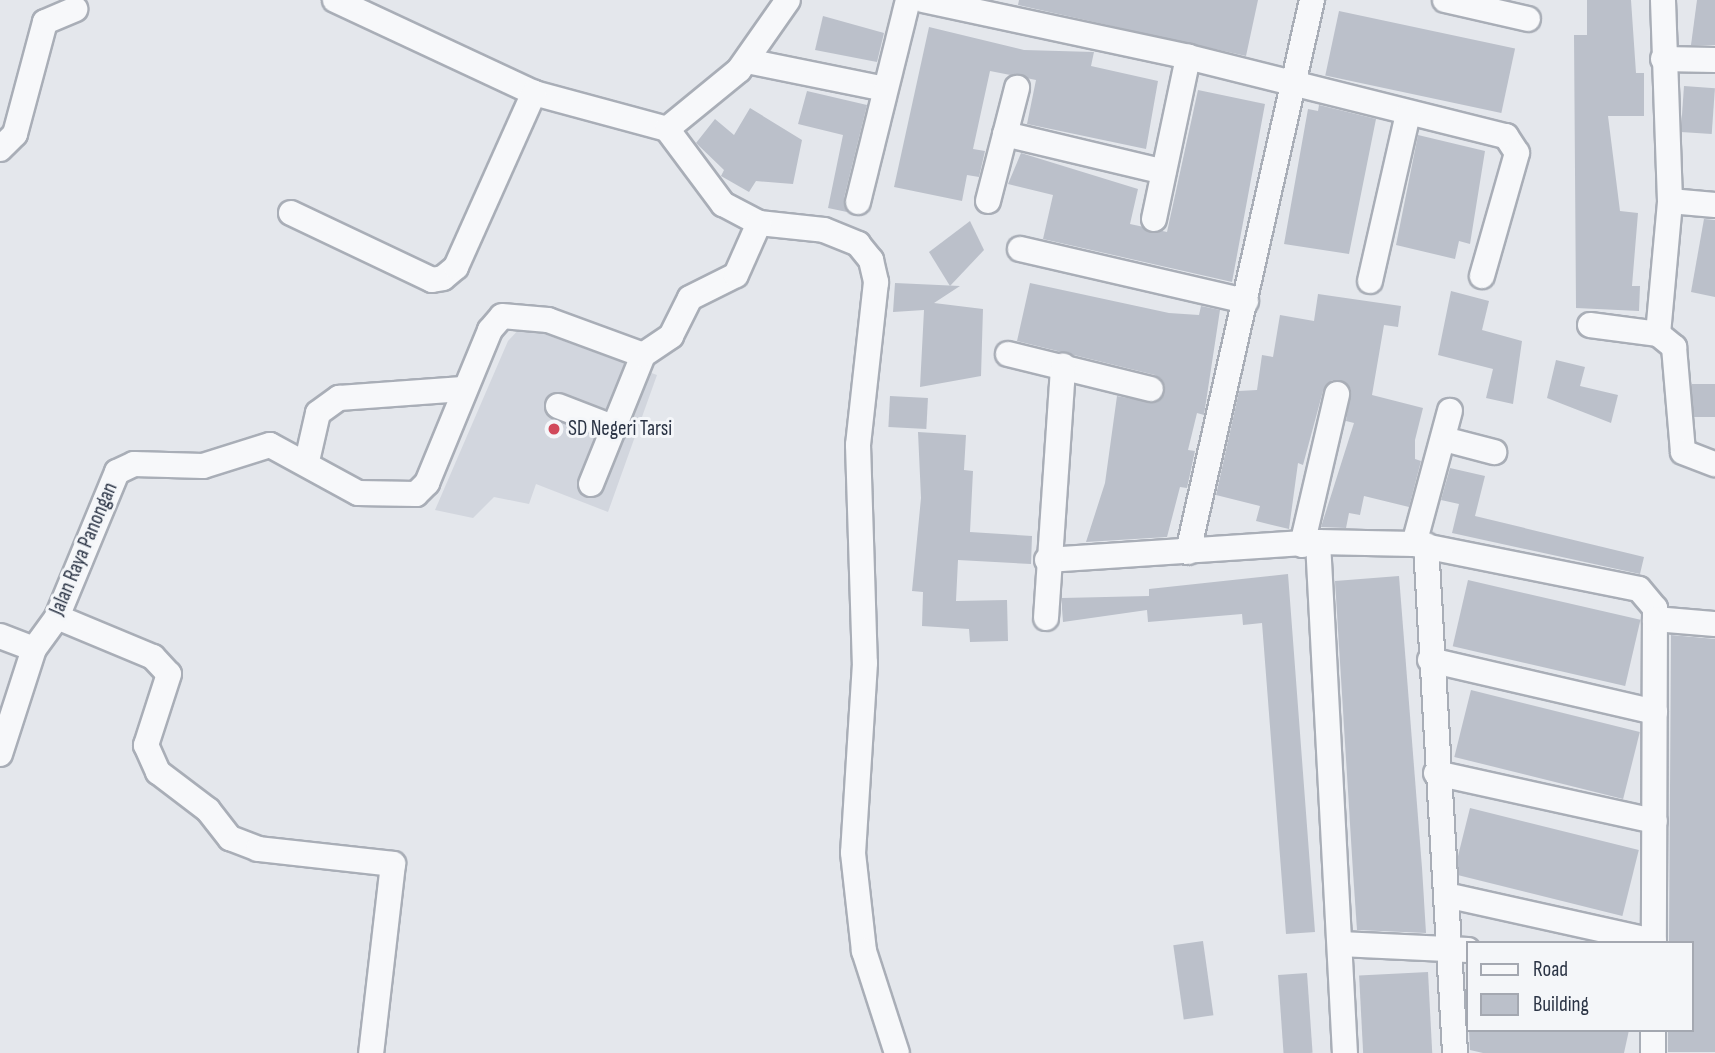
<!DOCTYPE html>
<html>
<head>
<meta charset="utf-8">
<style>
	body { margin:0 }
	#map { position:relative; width:1715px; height:1053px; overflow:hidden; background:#e4e7ec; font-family:"Sofia Sans Condensed",sans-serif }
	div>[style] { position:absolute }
	.built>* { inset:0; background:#d2d6de }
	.building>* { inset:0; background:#bbc0ca; transform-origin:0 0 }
	.roads { filter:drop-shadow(2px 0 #a9aeb7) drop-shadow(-2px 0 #a9aeb7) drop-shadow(0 2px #a9aeb7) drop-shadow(0 -2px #a9aeb7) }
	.minor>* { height:24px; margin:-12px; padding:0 12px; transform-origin:12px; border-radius:12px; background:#f7f8fa }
	.dots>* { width:19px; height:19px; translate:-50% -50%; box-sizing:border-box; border:4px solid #f4f6f9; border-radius:50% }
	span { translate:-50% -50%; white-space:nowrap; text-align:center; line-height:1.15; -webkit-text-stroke:6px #f4f6f9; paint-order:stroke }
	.poi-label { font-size:21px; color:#2b3445 }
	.left { translate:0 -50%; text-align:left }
	.street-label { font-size:21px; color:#2b3445 }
	.legend { position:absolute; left:1466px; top:941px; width:228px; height:91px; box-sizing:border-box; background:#f4f6f9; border:2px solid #a4a8b1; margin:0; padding:9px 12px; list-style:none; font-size:21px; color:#2b3445 }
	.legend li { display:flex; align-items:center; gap:14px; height:35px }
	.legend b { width:35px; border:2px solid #a4a8b1 }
</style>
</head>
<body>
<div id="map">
	<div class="built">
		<i style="clip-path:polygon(522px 326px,657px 375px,608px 512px,536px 484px,529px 504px,494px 497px,473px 518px,435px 510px,508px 341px)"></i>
	</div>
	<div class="building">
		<i style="clip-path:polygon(1019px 0,1258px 0,1246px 56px,1018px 5px)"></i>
		<i style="clip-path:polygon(1587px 0,1631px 0,1636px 73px,1644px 73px,1644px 116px,1608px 116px,1620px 211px,1638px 213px,1632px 286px,1640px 286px,1639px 311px,1576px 308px,1574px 35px,1587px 35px)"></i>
		<i style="clip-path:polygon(1697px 0,1715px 0,1715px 45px,1691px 45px)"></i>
		<i style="left:1339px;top:11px;width:180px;height:66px;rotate:12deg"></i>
		<i style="clip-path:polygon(823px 16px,884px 33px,877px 62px,815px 50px)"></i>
		<i style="clip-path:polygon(929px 27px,1024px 50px,1094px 52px,1091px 66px,1158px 81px,1146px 149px,1027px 124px,1036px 80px,990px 71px,973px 149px,985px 151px,979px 177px,967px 175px,962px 201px,894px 187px)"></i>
		<i style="left:1684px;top:86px;width:31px;height:46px;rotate:4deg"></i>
		<i style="clip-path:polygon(1198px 90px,1265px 104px,1232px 282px,1043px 239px,1053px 195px,1008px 184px,1021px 153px,1138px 189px,1130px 224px,1167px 232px)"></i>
		<i style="clip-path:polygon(807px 91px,867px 105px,844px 198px,847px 212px,828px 208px,843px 135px,798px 124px)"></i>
		<i style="clip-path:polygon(1319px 105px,1376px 119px,1349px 254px,1284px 244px,1308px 109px,1318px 111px)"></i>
		<i style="clip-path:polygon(750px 108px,802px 140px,793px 184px,756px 181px,749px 192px,721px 176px,724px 170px,696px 143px,715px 119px,734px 135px)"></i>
		<i style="clip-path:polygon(1418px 135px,1485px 151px,1470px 244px,1459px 241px,1455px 259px,1396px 245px)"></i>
		<i style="clip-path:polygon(1704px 219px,1715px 220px,1715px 297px,1691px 292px)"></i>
		<i style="clip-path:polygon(970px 221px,984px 250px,950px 286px,929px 252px)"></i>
		<i style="clip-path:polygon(895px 283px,960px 286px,934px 303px,983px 309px,981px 376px,920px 387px,924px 310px,893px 312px)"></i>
		<i style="clip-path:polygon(1030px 283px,1169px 313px,1199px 315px,1201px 306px,1220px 310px,1204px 415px,1197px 413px,1188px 450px,1195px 451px,1187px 488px,1180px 487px,1167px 537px,1086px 542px,1105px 483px,1117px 396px,1154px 403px,1165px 386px,1155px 375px,1017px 341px)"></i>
		<i style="clip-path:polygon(1451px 291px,1489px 301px,1482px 330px,1522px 341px,1513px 404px,1486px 398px,1493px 369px,1438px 355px)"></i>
		<i style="clip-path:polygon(1318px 294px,1401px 306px,1398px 327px,1384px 325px,1372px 395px,1423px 408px,1415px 440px,1415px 459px,1421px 461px,1409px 507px,1364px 496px,1360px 515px,1349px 513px,1346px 528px,1321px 527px,1354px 423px,1346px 421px,1351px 389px,1332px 380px,1323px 391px,1303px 465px,1298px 463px,1289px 529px,1256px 521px,1260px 506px,1216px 495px,1239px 391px,1257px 390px,1262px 355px,1273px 357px,1280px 315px,1314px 321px)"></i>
		<i style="clip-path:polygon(1556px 360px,1585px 367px,1580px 386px,1618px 395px,1611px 423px,1547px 398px)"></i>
		<i style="left:1715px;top:384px;width:33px;height:23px;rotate:90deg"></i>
		<i style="left:890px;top:396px;width:38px;height:31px;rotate:3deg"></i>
		<i style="clip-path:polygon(918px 432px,966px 435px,964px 470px,973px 471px,970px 532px,1032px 536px,1031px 564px,958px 560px,956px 601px,1007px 600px,1008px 641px,970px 642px,969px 629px,922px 626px,923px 592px,912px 591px,921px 498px)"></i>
		<i style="clip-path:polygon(1450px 468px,1485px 476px,1475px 516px,1644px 557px,1640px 574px,1452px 533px,1459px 504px,1441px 500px)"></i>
		<i style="clip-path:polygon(1288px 574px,1315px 932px,1286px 934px,1262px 623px,1243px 625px,1242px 614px,1148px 622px,1147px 610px,1063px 622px,1062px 609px,1062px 598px,1149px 596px,1149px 589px)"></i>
		<i style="clip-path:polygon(1399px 576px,1422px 868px,1426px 933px,1357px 930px,1353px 872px,1335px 581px)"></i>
		<i style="left:1468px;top:580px;width:177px;height:68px;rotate:13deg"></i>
		<i style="clip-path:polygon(1671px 635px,1715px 639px,1715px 1052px,1668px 1052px,1668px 1031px,1692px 1032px,1692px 943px,1669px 943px)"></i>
		<i style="left:1471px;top:690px;width:174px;height:69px;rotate:14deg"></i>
		<i style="left:1470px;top:808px;width:174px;height:68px;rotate:14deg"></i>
		<i style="left:1203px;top:941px;width:75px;height:30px;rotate:82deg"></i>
		<i style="left:1428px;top:972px;width:81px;height:69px;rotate:87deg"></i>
		<i style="left:1307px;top:973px;width:80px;height:29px;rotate:86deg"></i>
		<i style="clip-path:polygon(1469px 1030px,1629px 1030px,1624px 1053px,1483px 1053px,1470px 1050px)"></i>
	</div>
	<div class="roads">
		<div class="minor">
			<i style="left:335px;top:0;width:220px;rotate:25deg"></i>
			<i style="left:534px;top:93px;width:138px;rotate:15.1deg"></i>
			<i style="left:667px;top:129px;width:94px;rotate:53.3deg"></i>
			<i style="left:723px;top:204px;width:41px;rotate:27.8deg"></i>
			<i style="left:759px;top:223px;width:65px;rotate:6.1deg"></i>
			<i style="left:824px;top:230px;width:37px;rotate:22deg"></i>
			<i style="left:858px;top:244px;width:21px;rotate:51deg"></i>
			<i style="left:871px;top:260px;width:23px;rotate:77deg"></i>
			<i style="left:876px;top:282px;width:164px;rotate:96.3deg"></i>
			<i style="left:858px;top:445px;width:218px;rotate:88.2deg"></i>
			<i style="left:865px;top:663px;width:190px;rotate:93.6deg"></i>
			<i style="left:853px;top:853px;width:99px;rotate:83.6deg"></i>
			<i style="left:864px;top:951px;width:107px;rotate:72.1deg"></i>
			<i style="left:923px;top:0;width:271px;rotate:12.1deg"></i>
			<i style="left:1188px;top:57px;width:328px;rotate:14deg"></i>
			<i style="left:1506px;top:136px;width:20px;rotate:57deg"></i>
			<i style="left:1517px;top:153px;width:128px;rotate:105.9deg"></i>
			<i style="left:1445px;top:0;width:85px;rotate:12.9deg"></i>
			<i style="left:1663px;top:59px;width:52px;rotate:1.1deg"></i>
			<i style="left:747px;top:61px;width:141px;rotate:11.5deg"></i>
			<i style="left:667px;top:129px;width:93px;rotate:-39.3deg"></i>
			<i style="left:739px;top:70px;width:85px;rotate:-55deg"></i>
			<i style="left:1005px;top:134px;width:163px;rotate:13.4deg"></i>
			<i style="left:0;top:149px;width:21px;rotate:-45deg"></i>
			<i style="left:15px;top:134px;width:116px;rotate:-75deg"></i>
			<i style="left:45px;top:22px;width:33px;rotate:-23deg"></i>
			<i style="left:988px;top:201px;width:117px;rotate:-75.6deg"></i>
			<i style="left:1670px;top:201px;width:45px;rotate:5.1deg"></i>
			<i style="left:858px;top:202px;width:208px;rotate:-76.1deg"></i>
			<i style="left:291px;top:213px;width:156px;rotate:25.4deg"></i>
			<i style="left:432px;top:280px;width:11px;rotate:-10deg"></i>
			<i style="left:443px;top:278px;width:17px;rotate:-40deg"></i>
			<i style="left:456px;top:267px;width:191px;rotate:-65.9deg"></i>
			<i style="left:1154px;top:219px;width:166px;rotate:-78.1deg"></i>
			<i style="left:1020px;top:249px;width:232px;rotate:13deg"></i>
			<i style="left:1370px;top:281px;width:171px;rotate:-77.2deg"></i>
			<i style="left:1590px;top:325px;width:69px;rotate:7.5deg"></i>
			<i style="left:1658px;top:334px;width:134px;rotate:-84.8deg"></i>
			<i style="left:1670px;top:201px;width:201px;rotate:-92deg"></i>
			<i style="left:1658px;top:334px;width:21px;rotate:39deg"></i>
			<i style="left:1674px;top:347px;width:105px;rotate:85.1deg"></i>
			<i style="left:1683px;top:452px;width:34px;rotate:21deg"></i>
			<i style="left:1008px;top:354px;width:147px;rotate:13.8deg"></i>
			<i style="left:558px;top:406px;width:61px;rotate:21.1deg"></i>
			<i style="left:1444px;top:439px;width:52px;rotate:14.6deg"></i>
			<i style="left:307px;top:461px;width:49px;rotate:-77.1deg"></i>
			<i style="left:318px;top:413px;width:26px;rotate:-36deg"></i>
			<i style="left:339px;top:398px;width:124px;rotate:-4.2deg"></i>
			<i style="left:591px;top:484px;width:139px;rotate:-68deg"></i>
			<i style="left:1318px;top:542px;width:512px;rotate:86.98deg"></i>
			<i style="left:1414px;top:544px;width:138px;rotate:-74.9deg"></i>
			<i style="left:1302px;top:545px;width:155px;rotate:-76.9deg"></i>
			<i style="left:1426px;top:545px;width:509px;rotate:86.73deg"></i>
			<i style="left:1188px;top:552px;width:566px;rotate:-77.34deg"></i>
			<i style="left:1047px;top:560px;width:272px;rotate:-3.8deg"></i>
			<i style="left:1318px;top:542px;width:96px;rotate:1.2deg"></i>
			<i style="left:1414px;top:544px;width:229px;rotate:11.3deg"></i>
			<i style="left:1639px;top:589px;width:25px;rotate:50deg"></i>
			<i style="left:1655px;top:608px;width:335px;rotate:90.2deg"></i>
			<i style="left:57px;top:617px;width:104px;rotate:22.6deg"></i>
			<i style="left:153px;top:657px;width:23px;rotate:47deg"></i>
			<i style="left:169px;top:674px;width:75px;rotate:107.9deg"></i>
			<i style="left:146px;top:745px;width:30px;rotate:66deg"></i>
			<i style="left:158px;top:772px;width:63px;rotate:37.2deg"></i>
			<i style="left:208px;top:810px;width:36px;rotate:52deg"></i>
			<i style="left:230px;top:838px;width:30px;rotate:21deg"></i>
			<i style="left:258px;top:849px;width:136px;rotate:6.3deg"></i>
			<i style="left:393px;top:864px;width:190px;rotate:96.6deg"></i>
			<i style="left:1046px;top:618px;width:253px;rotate:-86.1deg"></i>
			<i style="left:1655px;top:619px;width:60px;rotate:4.8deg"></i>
			<i style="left:0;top:636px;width:36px;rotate:21deg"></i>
			<i style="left:1430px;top:660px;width:231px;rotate:13deg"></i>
			<i style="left:0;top:754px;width:110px;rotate:-72.1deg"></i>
			<i style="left:34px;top:649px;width:39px;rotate:-54deg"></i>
			<i style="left:57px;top:617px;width:157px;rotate:-67.5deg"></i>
			<i style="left:117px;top:472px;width:19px;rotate:-25deg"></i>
			<i style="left:134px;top:464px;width:69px;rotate:1.7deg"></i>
			<i style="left:203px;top:466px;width:70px;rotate:-17.4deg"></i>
			<i style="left:270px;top:445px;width:100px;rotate:28.6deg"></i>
			<i style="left:358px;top:493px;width:58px;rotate:1deg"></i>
			<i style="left:416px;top:494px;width:16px;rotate:-45deg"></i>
			<i style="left:427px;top:483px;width:165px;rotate:-67.6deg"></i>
			<i style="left:490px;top:330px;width:18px;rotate:-49deg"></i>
			<i style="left:502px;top:316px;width:46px;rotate:5deg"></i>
			<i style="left:548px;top:320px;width:101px;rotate:20.2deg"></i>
			<i style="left:643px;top:355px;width:34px;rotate:-34deg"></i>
			<i style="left:671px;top:336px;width:42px;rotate:-63.4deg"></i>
			<i style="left:690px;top:298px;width:51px;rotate:-26.6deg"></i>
			<i style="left:736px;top:275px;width:57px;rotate:-66.1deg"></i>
			<i style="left:1436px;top:773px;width:224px;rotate:12.4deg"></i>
			<i style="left:1446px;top:895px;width:213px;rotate:12.5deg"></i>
			<i style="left:1340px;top:944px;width:128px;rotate:2.7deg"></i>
			<i style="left:1653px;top:1053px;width:23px;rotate:-90deg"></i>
		</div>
	</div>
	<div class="dots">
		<i style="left:554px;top:429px;background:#d1495b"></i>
	</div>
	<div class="poi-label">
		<span class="left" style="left:568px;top:429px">SD Negeri Tarsi</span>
	</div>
	<div class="street-label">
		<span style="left:84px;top:549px;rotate:-67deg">Jalan Raya Panongan</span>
	</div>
	<ul class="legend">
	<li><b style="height:9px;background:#f7f8fa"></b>Road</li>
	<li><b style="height:19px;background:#bbc0ca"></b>Building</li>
	</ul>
</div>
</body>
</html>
